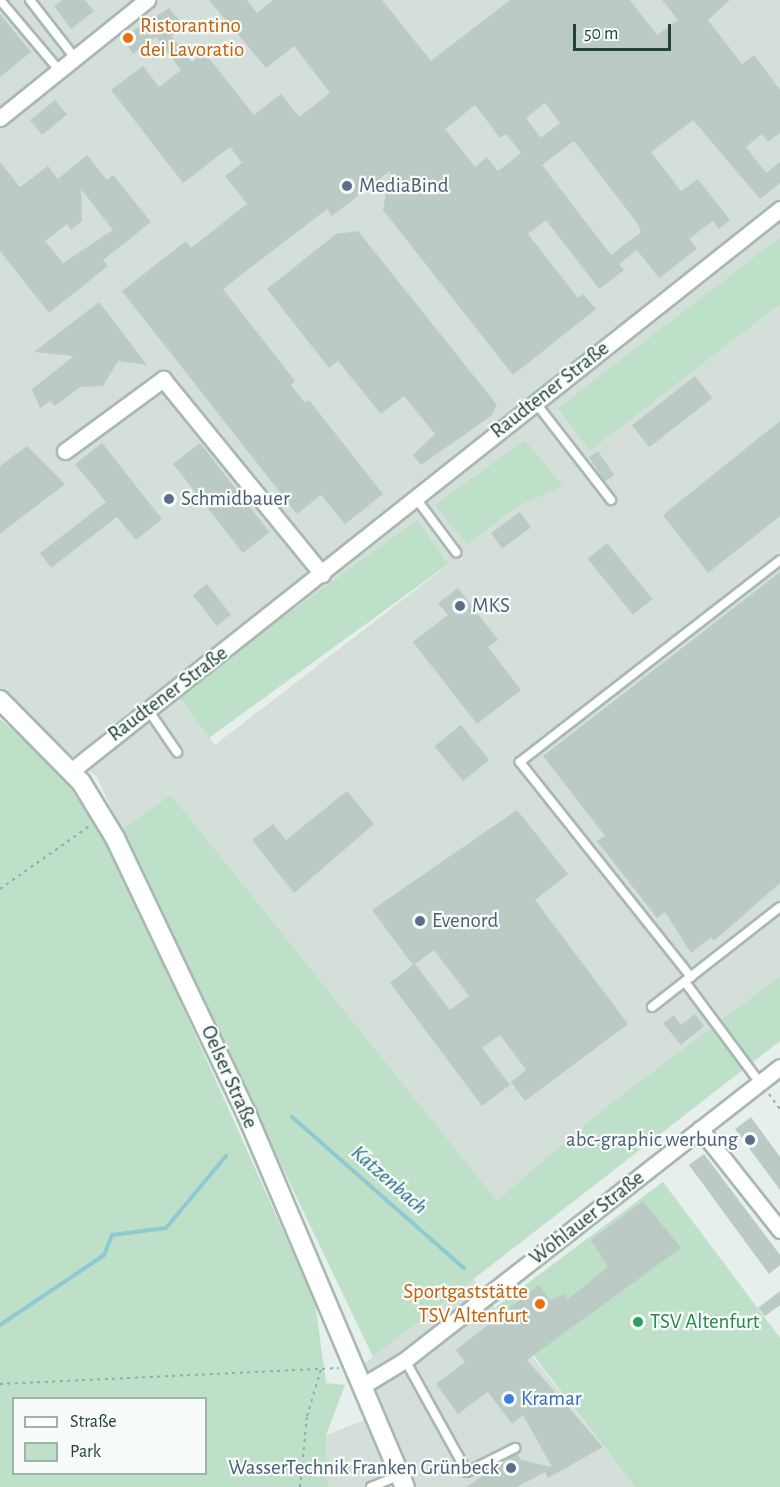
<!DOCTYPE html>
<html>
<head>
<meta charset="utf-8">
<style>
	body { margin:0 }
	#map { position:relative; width:780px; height:1487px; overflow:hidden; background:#e6efeb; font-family:"Alegreya Sans",sans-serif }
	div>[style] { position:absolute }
	.built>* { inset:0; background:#d4dfda }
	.green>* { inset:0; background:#bfe0c8; transform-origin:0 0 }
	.stream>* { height:4px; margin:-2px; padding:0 2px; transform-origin:2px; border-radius:2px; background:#8ec9d4 }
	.building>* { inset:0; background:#bbcac4; transform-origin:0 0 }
	.path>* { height:2px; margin-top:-1px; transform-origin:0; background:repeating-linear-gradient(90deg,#86b3a5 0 3px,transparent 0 7.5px) }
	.roads { filter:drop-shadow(2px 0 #a8b8b2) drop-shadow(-2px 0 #a8b8b2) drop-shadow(0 2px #a8b8b2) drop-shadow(0 -2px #a8b8b2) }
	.lane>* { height:8px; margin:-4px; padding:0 4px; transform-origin:4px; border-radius:4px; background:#fff }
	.street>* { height:15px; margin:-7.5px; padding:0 7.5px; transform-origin:7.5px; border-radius:7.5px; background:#fff }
	.secondary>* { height:18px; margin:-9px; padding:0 9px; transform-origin:9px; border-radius:9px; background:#fff }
	.dots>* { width:16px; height:16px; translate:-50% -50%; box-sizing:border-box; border:3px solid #f7fbf9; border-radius:50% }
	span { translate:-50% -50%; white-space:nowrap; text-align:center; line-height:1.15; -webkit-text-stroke:4.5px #f7fbf9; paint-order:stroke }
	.food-label { font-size:21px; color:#c56008 }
	.left { translate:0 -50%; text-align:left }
	.right { translate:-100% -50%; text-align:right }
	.service-label { font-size:21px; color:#4e5e75 }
	.street-label { font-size:21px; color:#24423a }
	.leisure-label { font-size:21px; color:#27864d }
	.shop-label { font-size:21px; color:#366cbe }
	.water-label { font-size:22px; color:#1c6f80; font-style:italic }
	.legend { position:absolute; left:12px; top:1397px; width:195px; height:78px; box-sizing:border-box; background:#f7fbf9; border:2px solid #a3b1ad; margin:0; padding:8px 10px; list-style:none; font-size:18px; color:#24423a }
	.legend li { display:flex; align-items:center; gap:12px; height:30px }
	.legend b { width:30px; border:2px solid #a3b1ad }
	.scale { position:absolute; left:573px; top:24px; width:98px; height:27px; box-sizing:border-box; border:3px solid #24423a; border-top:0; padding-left:8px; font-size:18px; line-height:21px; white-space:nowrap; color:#24423a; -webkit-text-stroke:4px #f7fbf9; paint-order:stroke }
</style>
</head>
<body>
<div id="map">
	<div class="built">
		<i style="clip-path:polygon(evenodd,0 0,780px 0,780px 237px,557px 410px,590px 451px,780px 304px,780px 976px,602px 1110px,497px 1202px,172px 796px,121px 830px,97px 777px,0 695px,0 0,525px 440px,562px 485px,518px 506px,467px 545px,525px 440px,0 0,416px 520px,449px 564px,215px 745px,183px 702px,416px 520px)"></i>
		<i style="clip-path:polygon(473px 1279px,532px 1356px,635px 1487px,328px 1487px,326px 1435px,365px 1420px,347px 1377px)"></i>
	</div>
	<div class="green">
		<i style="clip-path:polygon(780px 237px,780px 304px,590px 451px,557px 409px)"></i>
		<i style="clip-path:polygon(525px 440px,563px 486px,518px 506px,467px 545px,435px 505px)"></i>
		<i style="left:417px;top:520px;width:54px;height:296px;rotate:54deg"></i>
		<i style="clip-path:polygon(evenodd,0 719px,58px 770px,112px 849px,315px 1302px,326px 1383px,345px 1385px,326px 1435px,328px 1487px,0 1487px,0 719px,14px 1398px,206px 1398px,206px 1474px,14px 1474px,14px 1398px)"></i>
		<i style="clip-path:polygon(171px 795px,497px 1201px,602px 1110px,780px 976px,780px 1041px,373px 1357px,121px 830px)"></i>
		<i style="clip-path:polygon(663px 1182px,780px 1338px,780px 1487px,635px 1487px,496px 1307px)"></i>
	</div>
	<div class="stream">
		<i style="left:292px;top:1117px;width:229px;rotate:41.3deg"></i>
		<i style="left:0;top:1325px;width:125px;rotate:-33.9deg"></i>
		<i style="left:104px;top:1255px;width:22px;rotate:-68deg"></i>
		<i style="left:112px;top:1235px;width:54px;rotate:-7.4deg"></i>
		<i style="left:166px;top:1228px;width:94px;rotate:-50.2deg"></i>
	</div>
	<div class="building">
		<i style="clip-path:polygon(62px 0,85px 0,94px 11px,71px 29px,54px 6px)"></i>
		<i style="clip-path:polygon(evenodd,209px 0,247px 0,257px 13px,273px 0,382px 0,431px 61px,510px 0,630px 0,657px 35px,678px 20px,662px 0,730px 0,708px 20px,742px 64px,754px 55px,780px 90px,780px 133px,768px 142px,762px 134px,746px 147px,766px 173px,780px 162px,780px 183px,760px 199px,693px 120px,651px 152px,681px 191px,698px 179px,730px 220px,719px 229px,713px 221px,689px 239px,697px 249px,659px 278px,637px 250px,619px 264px,624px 270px,599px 289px,546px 220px,528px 234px,578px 298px,583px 294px,596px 309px,513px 375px,383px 210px,390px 171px,332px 216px,327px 209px,223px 289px,295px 381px,291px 385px,305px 403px,309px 400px,383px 494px,345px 524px,321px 495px,297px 514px,122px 291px,186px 241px,191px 248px,247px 204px,225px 176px,242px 163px,230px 147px,183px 183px,111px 90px,143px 66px,159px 87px,181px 70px,156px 37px,133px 54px,122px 38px,169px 8px,184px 26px,171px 36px,192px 62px,204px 52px,254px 115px,281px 94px,299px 117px,330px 93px,294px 46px,266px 68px,209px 0,545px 103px,560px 123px,541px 138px,526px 118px,545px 103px,209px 0,475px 105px,500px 138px,506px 134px,521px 153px,498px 171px,487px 157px,475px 167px,445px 129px,475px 105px,209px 0,574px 141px,638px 224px,641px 232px,611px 255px,542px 165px,574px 141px)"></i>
		<i style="clip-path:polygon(0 14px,31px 52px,0 77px)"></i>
		<i style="left:55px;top:100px;width:19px;height:32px;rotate:51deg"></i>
		<i style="clip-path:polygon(evenodd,87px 155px,107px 180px,113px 175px,151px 222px,103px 260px,108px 266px,49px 313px,0 251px,0 162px,20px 187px,48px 166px,58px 179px,87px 155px,81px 189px,113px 230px,63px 263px,45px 241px,67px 224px,71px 230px,82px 221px,81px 189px)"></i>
		<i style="clip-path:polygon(358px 231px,497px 405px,491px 416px,421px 465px,413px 455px,435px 434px,404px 396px,381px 414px,338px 361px,329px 368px,267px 289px,336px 234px)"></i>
		<i style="clip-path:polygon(99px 302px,147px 365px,118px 361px,103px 386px,80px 387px,55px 406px,50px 401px,40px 408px,32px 389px,74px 356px,34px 352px)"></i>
		<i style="left:695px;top:376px;width:28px;height:80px;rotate:52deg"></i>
		<i style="clip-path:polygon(780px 421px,780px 516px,708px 573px,663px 515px)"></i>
		<i style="clip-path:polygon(102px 443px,162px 519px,136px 540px,117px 517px,51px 568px,40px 553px,106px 502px,75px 464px)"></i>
		<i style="left:200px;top:443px;width:113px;height:34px;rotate:52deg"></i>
		<i style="clip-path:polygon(27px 446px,65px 484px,0 534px,0 466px)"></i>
		<i style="left:598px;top:451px;width:29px;height:11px;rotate:56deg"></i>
		<i style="left:520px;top:512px;width:19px;height:36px;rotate:54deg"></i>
		<i style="left:607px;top:543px;width:72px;height:25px;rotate:51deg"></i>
		<i style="clip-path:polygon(780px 572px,780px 883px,714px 941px,711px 937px,691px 953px,665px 912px,657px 918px,597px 841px,605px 836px,543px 756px)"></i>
		<i style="left:207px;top:584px;width:39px;height:18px;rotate:52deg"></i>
		<i style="clip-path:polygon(458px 588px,498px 640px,488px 647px,521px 690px,477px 724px,413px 642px,448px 615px,438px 603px)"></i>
		<i style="left:461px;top:725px;width:45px;height:34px;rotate:51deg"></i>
		<i style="clip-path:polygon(347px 791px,374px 824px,294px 893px,252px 840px,273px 824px,286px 840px)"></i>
		<i style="clip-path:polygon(evenodd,517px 810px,568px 874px,535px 900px,628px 1024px,525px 1101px,511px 1082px,526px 1070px,500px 1035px,482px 1048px,510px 1085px,482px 1106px,390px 983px,413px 965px,372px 910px,517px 810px,434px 950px,469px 996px,450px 1010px,415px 964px,434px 950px)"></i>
		<i style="clip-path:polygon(695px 1014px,704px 1026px,681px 1045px,663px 1023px,674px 1015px,681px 1025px)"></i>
		<i style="clip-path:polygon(751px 1117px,780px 1157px,780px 1190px,735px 1129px)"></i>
		<i style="clip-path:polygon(704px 1154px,780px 1255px,780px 1265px,769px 1274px,689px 1165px)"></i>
		<i style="clip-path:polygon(643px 1201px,681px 1248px,527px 1360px,603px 1447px,548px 1478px,545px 1472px,517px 1487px,466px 1487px,517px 1453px,521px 1460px,552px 1467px,523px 1415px,512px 1424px,488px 1392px,458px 1414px,436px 1384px,465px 1362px,456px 1350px,539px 1285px,550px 1300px,564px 1294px,568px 1299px,608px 1267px,591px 1240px)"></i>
		<i style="clip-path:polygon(780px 1291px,780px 1305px,765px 1316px,758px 1308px)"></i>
	</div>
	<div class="path">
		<i style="left:0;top:889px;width:111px;rotate:-35.1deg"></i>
		<i style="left:769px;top:1094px;width:19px;rotate:54deg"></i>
		<i style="left:0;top:1384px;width:339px;rotate:-2.7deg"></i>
		<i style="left:300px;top:1487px;width:71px;rotate:-84.4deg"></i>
		<i style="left:307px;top:1416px;width:49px;rotate:-73.4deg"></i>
	</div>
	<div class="roads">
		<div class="lane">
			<i style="left:0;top:0;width:92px;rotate:49.9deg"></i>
			<i style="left:30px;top:0;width:73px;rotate:52.2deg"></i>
			<i style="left:535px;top:402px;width:124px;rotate:52.2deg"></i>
			<i style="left:415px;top:497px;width:69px;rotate:53.3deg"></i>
			<i style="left:149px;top:711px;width:50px;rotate:55.7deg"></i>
			<i style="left:691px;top:977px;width:275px;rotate:-128.5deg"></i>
			<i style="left:520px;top:762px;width:329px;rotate:-37.8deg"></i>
			<i style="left:685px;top:982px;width:126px;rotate:53.4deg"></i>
			<i style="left:652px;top:1007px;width:162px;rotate:-38deg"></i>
			<i style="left:405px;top:1360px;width:128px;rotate:61deg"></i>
			<i style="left:467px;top:1472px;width:54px;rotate:-26.6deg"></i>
			<i style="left:371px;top:1487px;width:31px;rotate:-22deg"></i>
		</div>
		<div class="street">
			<i style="left:0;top:118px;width:189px;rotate:-38.8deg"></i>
			<i style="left:65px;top:451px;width:122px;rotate:-36.3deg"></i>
			<i style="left:163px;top:379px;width:252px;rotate:50.8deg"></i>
			<i style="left:71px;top:771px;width:905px;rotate:-38.4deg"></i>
			<i style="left:700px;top:1129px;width:129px;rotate:51.6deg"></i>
			<i style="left:362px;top:1386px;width:50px;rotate:-31.2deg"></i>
			<i style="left:405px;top:1360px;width:476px;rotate:-38deg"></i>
		</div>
		<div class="secondary">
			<i style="left:0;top:700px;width:115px;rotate:45.4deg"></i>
			<i style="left:81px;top:782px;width:66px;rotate:58.7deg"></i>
			<i style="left:115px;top:838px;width:307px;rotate:64.5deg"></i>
			<i style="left:247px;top:1115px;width:404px;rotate:67deg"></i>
		</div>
	</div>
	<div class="dots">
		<i style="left:128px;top:38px;background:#e8710a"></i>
		<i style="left:347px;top:186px;background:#5c6f8a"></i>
		<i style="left:169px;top:499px;background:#5c6f8a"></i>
		<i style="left:460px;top:606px;background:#5c6f8a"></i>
		<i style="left:420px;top:921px;background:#5c6f8a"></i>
		<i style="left:750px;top:1140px;background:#5c6f8a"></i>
		<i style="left:540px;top:1304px;background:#e8710a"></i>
		<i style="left:638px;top:1322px;background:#2e9e5b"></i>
		<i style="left:509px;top:1399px;background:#3f7fe0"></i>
		<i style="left:511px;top:1468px;background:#5c6f8a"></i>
	</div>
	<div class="food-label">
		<span class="left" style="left:140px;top:38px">Ristorantino<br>dei Lavoratio</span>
		<span class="right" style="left:528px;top:1304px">Sportgaststätte<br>TSV Altenfurt</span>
	</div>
	<div class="service-label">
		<span class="left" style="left:359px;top:186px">MediaBind</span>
		<span class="left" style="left:181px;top:499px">Schmidbauer</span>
		<span class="left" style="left:472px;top:606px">MKS</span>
		<span class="left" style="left:432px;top:921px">Evenord</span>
		<span class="right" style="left:738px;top:1140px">abc-graphic werbung</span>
		<span class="right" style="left:499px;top:1468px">WasserTechnik Franken Grünbeck</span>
	</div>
	<div class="street-label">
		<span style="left:550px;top:390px;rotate:-38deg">Raudtener Straße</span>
		<span style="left:168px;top:694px;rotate:-37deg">Raudtener Straße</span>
		<span style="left:229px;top:1077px;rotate:66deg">Oelser Straße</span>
		<span style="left:587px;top:1218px;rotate:-38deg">Wohlauer Straße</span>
	</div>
	<div class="leisure-label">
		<span class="left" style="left:650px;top:1322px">TSV Altenfurt</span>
	</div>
	<div class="shop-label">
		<span class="left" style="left:521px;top:1399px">Kramar</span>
	</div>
	<div class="water-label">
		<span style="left:389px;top:1180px;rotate:41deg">Katzenbach</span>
	</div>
	<ul class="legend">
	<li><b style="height:8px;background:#fff"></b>Straße</li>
	<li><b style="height:16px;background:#bfe0c8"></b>Park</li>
	</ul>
	<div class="scale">50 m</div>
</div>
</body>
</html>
